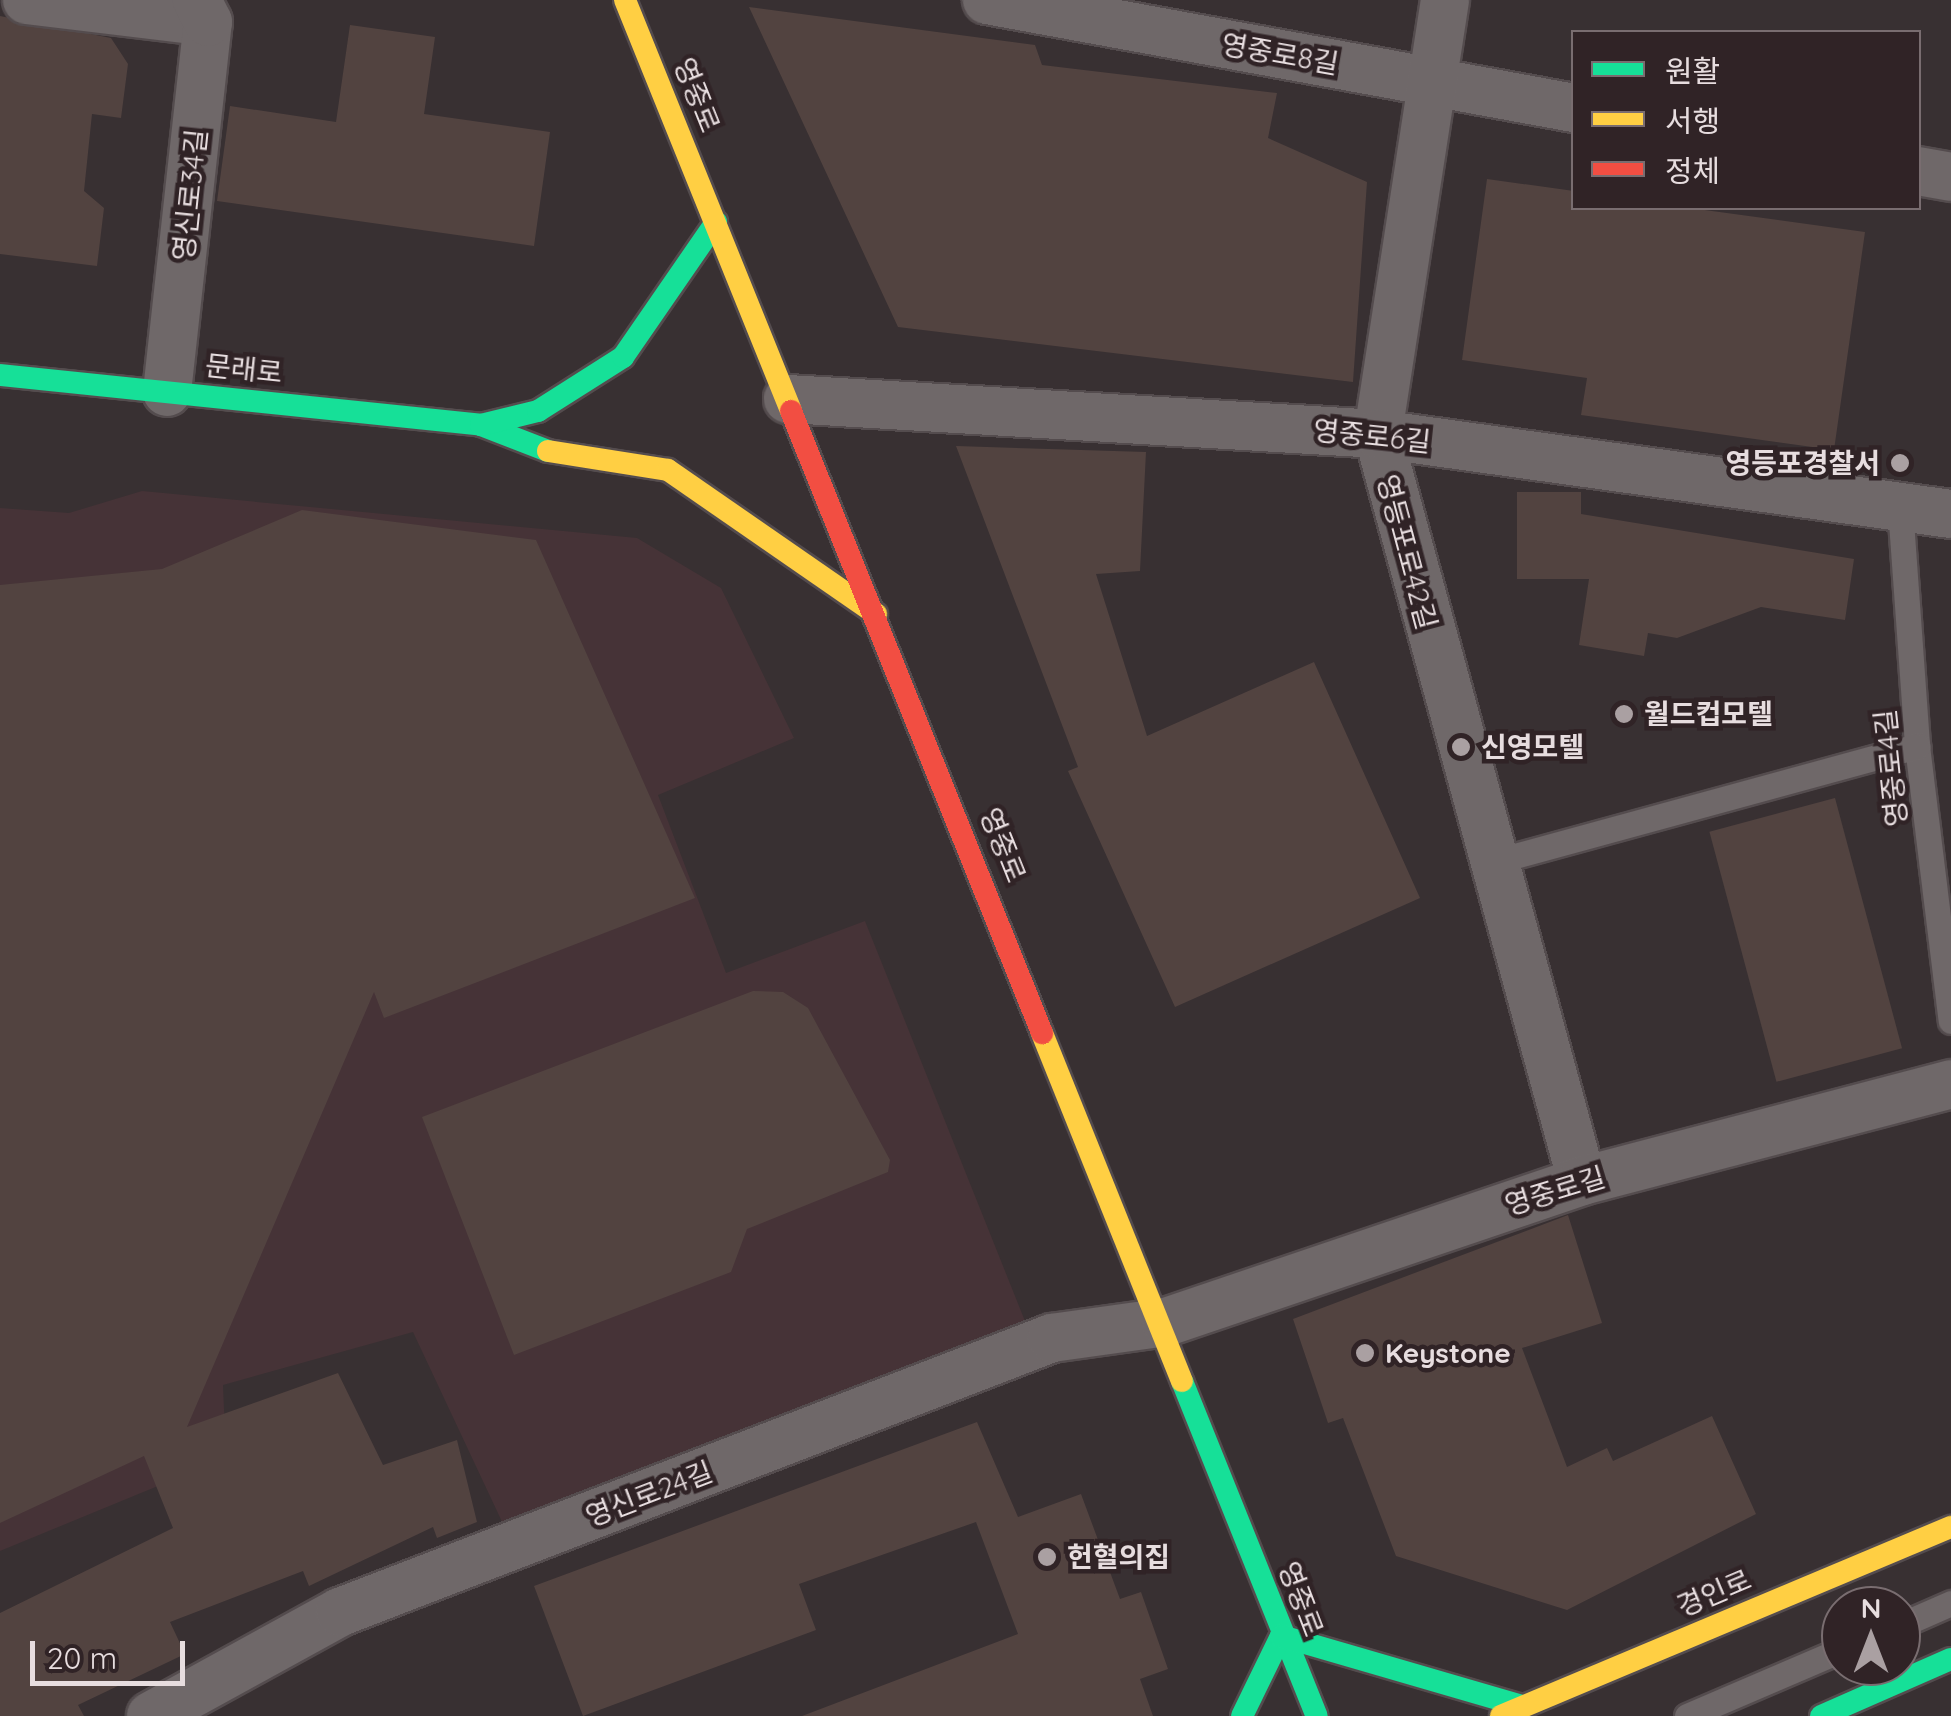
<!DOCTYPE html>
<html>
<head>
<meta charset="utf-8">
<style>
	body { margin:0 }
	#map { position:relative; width:1951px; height:1716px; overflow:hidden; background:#383032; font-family:Quicksand,"Noto Sans KR",sans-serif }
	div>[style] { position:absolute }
	.built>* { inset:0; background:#463337 }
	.building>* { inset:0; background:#524340; transform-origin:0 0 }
	.roads { filter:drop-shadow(2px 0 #544c4e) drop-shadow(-2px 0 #544c4e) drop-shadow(0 2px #544c4e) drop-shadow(0 -2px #544c4e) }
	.lane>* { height:25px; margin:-12.5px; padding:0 12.5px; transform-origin:12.5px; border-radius:12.5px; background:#6f6869 }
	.street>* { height:48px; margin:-24px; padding:0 24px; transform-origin:24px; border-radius:24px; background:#6f6869 }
	.fast>* { height:22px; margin:-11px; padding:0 11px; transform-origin:11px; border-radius:11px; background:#16e098 }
	.slow>* { height:22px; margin:-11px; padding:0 11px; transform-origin:11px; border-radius:11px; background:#ffcf43 }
	.jam>* { height:22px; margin:-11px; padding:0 11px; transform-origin:11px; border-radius:11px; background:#f24e42 }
	.dots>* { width:28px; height:28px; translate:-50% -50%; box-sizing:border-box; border:5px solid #302326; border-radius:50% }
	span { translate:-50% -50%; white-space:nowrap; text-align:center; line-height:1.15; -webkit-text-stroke:9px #302326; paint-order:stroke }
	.street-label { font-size:28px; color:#e7dddf }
	.poi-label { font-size:28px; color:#e7dddf; font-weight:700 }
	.right { translate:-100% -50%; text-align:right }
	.left { translate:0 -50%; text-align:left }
	.legend { position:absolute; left:1571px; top:30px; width:350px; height:180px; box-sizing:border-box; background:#302326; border:2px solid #796d70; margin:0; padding:12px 18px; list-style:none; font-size:30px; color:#e7dddf }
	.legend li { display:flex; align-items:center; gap:20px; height:50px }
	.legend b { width:50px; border:2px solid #796d70 }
	.north { position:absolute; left:1821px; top:1586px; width:100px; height:100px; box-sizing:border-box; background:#302326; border:2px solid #796d70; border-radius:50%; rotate:0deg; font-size:28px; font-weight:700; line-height:40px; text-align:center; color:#e7dddf }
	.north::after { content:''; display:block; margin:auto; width:35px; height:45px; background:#aaa0a2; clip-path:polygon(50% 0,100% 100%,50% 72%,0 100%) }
	.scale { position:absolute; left:30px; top:1641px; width:155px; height:45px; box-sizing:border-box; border:5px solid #e7dddf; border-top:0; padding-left:12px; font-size:30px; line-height:35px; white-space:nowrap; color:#e7dddf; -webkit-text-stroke:8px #302326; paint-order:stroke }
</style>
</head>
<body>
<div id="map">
	<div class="built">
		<i style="clip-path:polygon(142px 491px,637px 538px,721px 588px,794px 738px,658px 795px,726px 973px,865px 921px,1027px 1326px,504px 1526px,413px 1332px,223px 1385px,226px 1458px,0 1551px,0 508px,69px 513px)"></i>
	</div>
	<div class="building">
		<i style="clip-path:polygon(749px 7px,1035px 45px,1042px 65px,1277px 93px,1268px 138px,1367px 182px,1353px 382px,898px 327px)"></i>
		<i style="clip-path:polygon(0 16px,111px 38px,128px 64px,121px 118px,92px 114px,84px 191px,104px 208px,97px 266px,0 254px)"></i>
		<i style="clip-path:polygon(350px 25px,435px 37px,424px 114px,550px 132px,534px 246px,217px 201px,230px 106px,336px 122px)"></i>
		<i style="clip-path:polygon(1487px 179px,1574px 191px,1574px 208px,1690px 208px,1865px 232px,1834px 450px,1581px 415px,1587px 378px,1462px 360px)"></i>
		<i style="clip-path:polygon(956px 446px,1146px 452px,1140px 571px,1096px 574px,1147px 736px,1314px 662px,1420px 898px,1175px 1007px,1068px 771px,1078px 767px)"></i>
		<i style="clip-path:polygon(1517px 492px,1581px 492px,1581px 514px,1854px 559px,1845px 620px,1761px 607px,1677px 638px,1648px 633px,1644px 656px,1579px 645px,1589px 579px,1517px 579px)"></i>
		<i style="clip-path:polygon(302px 510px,536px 540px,695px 898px,384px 1018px,374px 992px,187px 1427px,338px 1373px,383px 1465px,457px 1440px,477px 1522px,437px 1538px,433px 1527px,309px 1586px,303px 1571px,170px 1622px,185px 1654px,78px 1705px,84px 1716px,0 1716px,0 1613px,173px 1528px,144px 1456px,0 1523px,0 585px,162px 569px)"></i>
		<i style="left:1835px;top:798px;width:259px;height:130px;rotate:75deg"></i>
		<i style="clip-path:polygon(753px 991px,783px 992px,808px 1008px,890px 1160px,888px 1172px,747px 1229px,731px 1272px,514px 1355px,422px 1117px)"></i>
		<i style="clip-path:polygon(1568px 1215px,1602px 1323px,1522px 1348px,1567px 1467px,1607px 1448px,1613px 1461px,1712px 1416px,1756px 1514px,1567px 1610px,1396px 1556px,1343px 1418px,1328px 1423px,1293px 1319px)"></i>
		<i style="clip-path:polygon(977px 1422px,1018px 1517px,1081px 1494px,1120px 1599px,1141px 1592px,1168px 1669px,1140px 1679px,1153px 1716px,802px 1716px,1018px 1634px,976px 1522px,799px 1584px,816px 1630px,583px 1716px,534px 1586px)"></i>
	</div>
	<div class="roads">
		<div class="lane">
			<i style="left:1900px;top:507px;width:240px;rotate:85.9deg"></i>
			<i style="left:1917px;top:746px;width:277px;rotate:83deg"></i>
			<i style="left:1493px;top:862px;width:440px;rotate:-15.3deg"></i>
			<i style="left:1901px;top:1625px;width:55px;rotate:-23.7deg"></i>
			<i style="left:1687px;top:1716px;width:168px;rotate:-23.2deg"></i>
		</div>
		<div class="street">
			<i style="left:27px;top:0;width:182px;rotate:6.9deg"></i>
			<i style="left:987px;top:0;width:597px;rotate:10.43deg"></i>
			<i style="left:1445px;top:0;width:439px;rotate:98.8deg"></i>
			<i style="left:1378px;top:434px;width:774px;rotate:74.73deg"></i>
			<i style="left:1918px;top:171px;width:34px;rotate:10deg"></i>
			<i style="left:167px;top:392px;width:372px;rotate:-83.7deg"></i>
			<i style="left:208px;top:22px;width:25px;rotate:-117deg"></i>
			<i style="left:788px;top:399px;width:591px;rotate:3.39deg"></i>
			<i style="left:1378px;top:434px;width:579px;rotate:7.95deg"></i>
			<i style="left:151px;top:1716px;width:216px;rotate:-28.8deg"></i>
			<i style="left:340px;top:1612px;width:763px;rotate:-21.05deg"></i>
			<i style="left:1052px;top:1338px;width:115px;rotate:-8deg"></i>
			<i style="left:1166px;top:1322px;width:439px;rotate:-18.7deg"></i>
			<i style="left:1582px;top:1181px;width:382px;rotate:-14.7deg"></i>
		</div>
		<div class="fast">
			<i style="left:0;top:375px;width:484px;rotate:5.9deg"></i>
			<i style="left:481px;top:425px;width:72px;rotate:21.2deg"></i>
			<i style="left:481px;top:425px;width:59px;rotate:-13.8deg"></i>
			<i style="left:538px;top:411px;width:101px;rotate:-32.4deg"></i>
			<i style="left:623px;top:357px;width:164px;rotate:-55.4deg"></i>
			<i style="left:1182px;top:1381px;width:361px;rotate:68.1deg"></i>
			<i style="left:1242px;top:1716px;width:89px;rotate:-64deg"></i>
			<i style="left:1281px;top:1636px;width:251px;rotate:16.2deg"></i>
			<i style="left:1821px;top:1716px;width:142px;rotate:-23.7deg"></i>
		</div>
		<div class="slow">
			<i style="left:625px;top:0;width:443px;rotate:68deg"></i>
			<i style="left:548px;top:451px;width:121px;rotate:9deg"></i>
			<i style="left:668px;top:470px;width:253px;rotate:34.7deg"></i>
			<i style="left:1042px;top:1033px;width:375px;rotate:68.1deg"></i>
			<i style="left:1501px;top:1716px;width:488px;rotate:-22.8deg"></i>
		</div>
		<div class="jam">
			<i style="left:791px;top:411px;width:671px;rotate:68.02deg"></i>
		</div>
	</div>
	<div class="dots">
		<i style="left:1900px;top:463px;background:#aaa0a2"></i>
		<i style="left:1624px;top:714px;background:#aaa0a2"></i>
		<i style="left:1461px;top:747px;background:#aaa0a2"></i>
		<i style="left:1365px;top:1353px;background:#aaa0a2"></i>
		<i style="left:1047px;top:1557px;background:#aaa0a2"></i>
	</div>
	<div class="street-label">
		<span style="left:1280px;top:54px;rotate:10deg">영중로8길</span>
		<span style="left:697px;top:95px;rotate:68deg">영중로</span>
		<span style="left:190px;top:195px;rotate:-84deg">영신로34길</span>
		<span style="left:244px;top:369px;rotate:6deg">문래로</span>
		<span style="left:1372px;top:436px;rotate:6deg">영중로6길</span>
		<span style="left:1407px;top:552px;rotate:75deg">영등포로42길</span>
		<span style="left:1891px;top:768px;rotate:-96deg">영중로4길</span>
		<span style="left:1003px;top:845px;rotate:68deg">영중로</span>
		<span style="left:1555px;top:1191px;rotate:-17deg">영중로길</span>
		<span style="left:649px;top:1494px;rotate:-21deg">영신로24길</span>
		<span style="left:1714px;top:1593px;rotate:-23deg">경인로</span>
		<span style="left:1301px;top:1599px;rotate:69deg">영중로</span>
	</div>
	<div class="poi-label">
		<span class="right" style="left:1880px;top:463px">영등포경찰서</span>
		<span class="left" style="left:1644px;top:714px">월드컵모텔</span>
		<span class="left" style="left:1481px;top:747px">신영모텔</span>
		<span class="left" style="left:1385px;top:1353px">Keystone</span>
		<span class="left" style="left:1067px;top:1557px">헌혈의집</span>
	</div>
	<ul class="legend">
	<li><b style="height:12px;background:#16e098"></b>원활</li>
	<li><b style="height:12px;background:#ffcf43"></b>서행</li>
	<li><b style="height:12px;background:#f24e42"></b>정체</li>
	</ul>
	<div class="north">N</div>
	<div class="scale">20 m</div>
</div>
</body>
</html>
